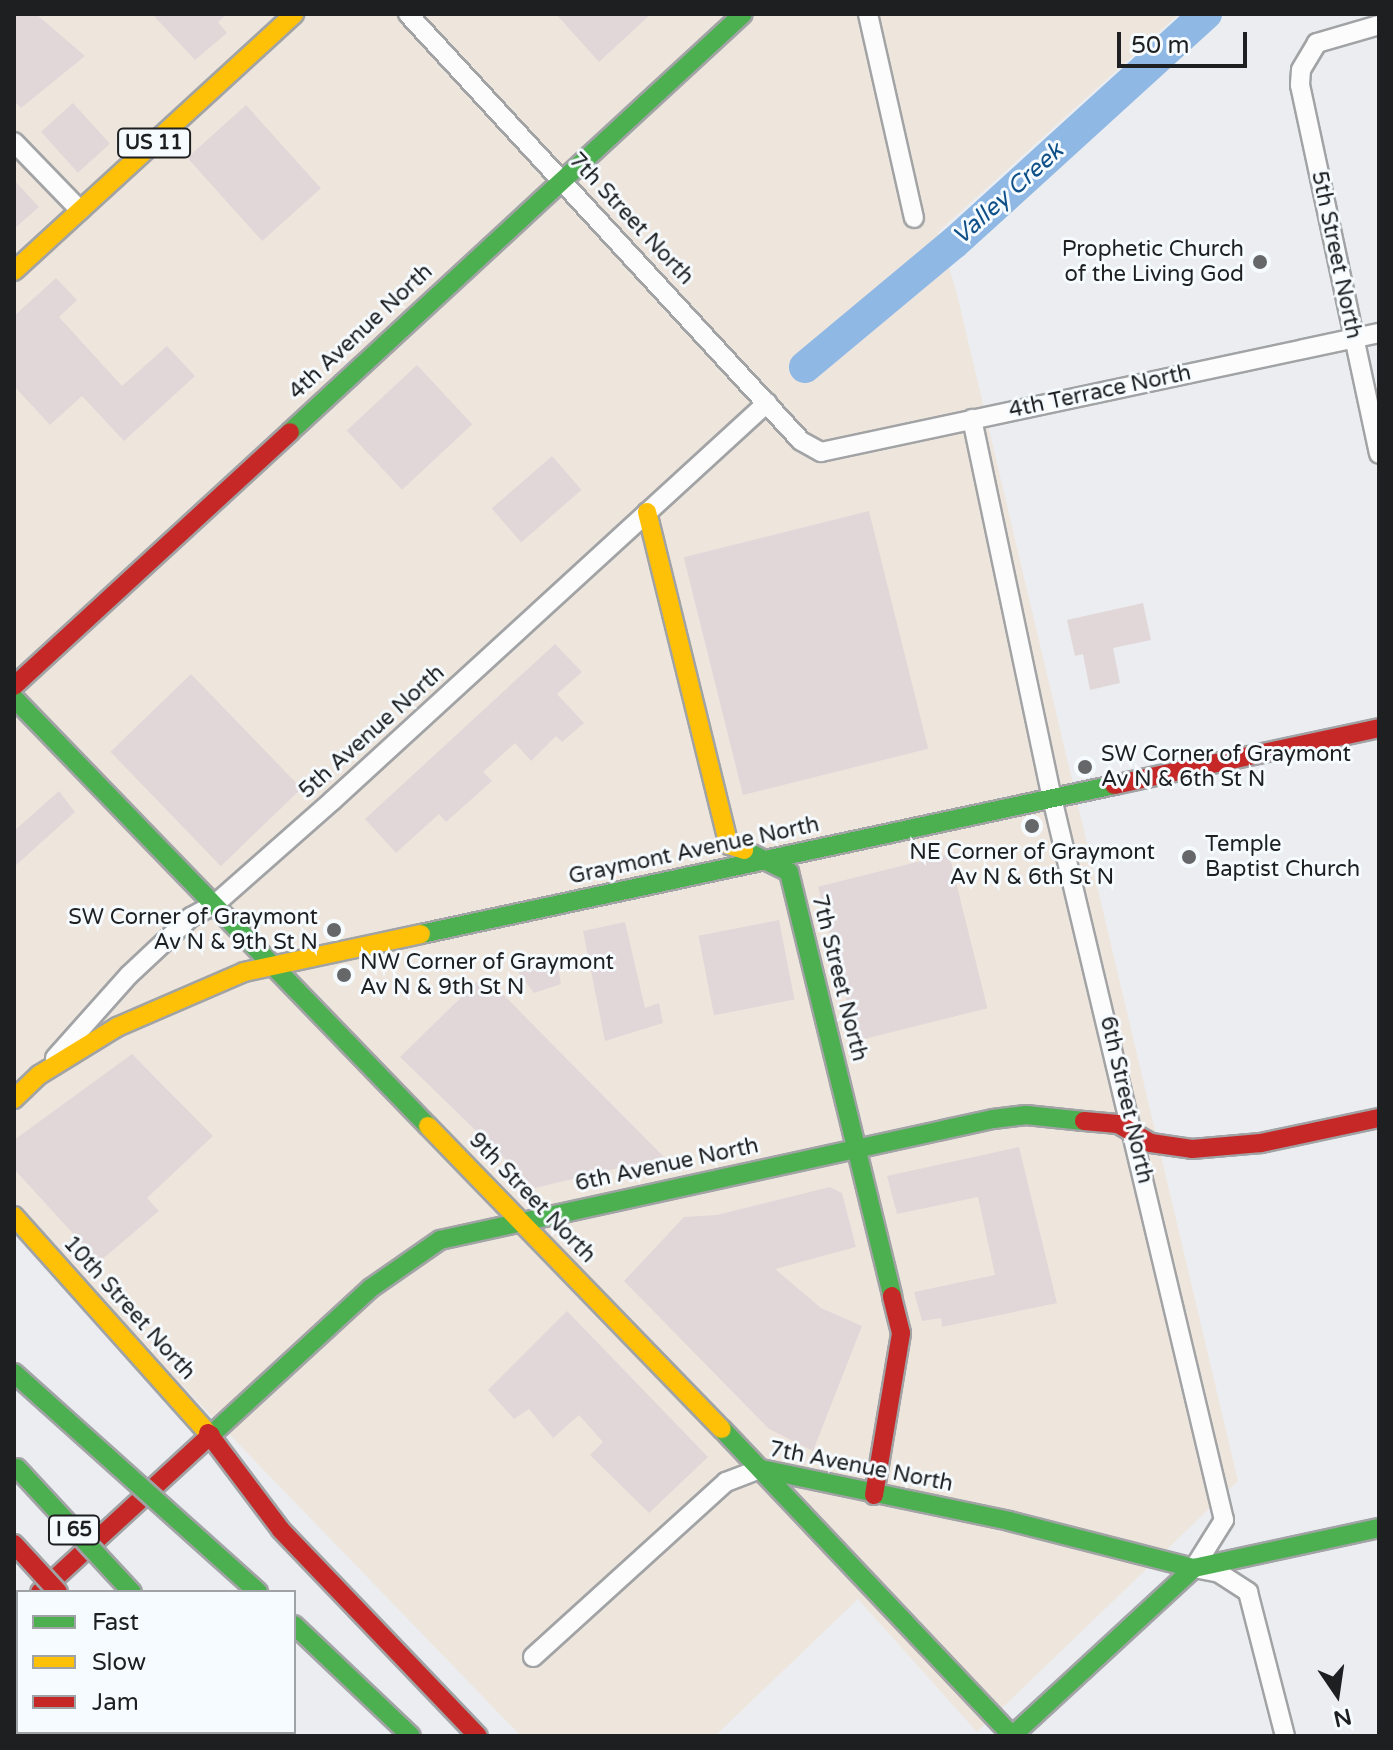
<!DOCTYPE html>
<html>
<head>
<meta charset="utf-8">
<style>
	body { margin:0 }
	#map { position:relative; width:1393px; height:1750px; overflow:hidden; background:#ebedf0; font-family:"Varela Round",sans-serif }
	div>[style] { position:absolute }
	.industrial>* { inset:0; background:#eee6dd }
	.river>* { height:32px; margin:-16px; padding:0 16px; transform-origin:16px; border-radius:16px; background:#8fb8e4 }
	.building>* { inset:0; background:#e1d7d8; transform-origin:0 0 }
	.roads { filter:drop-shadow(2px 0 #a1a3a5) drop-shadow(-2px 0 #a1a3a5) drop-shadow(0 2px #a1a3a5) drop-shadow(0 -2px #a1a3a5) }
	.street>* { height:18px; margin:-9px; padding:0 9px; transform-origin:9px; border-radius:9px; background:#fcfcfd }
	.fast>* { height:18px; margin:-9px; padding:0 9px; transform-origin:9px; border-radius:9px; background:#4caf50 }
	.slow>* { height:18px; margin:-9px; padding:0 9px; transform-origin:9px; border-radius:9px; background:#ffc107 }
	.jam>* { height:18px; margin:-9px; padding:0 9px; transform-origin:9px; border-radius:9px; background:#c62828 }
	.bridges { filter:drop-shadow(2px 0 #a1a3a5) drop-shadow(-2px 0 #a1a3a5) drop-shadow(0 2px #a1a3a5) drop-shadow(0 -2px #a1a3a5) }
	.fast-bridge>* { height:18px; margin:-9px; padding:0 9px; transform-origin:9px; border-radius:9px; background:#4caf50 }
	.jam-bridge>* { height:18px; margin:-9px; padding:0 9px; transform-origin:9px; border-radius:9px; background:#c62828 }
	.dots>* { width:22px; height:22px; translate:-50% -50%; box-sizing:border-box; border:4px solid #f6fbff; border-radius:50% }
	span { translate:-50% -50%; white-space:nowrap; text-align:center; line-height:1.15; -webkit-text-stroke:6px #f6fbff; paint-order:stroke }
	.shield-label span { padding:2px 6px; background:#f6fbff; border:2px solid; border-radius:6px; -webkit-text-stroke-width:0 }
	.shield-label { font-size:20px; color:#1d1f21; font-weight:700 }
	.street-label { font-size:22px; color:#1d1f21 }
	.poi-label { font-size:22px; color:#1d1f21 }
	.right { translate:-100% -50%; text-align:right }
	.left { translate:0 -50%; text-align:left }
	.water-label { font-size:24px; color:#0f5088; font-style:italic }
	.frame { position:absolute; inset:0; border:16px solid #1d1f21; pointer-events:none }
	.legend { position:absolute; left:16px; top:1590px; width:280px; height:144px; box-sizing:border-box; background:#f6fbff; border:2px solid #9fa3a6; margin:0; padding:10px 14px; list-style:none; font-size:24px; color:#1d1f21 }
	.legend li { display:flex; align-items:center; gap:16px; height:40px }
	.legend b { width:40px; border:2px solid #9fa3a6 }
	.north { position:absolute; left:1297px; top:1654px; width:80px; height:80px; -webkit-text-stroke:6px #f6fbff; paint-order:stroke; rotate:167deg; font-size:22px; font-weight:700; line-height:32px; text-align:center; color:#1d1f21 }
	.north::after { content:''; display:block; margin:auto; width:28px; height:36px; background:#1d1f21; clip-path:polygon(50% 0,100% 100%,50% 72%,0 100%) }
	.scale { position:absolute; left:1117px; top:32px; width:130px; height:36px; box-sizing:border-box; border:4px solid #1d1f21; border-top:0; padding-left:10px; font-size:24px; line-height:28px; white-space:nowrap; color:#1d1f21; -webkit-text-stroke:6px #f6fbff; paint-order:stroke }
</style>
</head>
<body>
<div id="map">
	<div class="industrial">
		<i style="clip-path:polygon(14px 14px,1179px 14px,938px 232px,956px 290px,1238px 1481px,977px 1732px,858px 1599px,715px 1736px,521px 1736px,14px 1212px)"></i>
	</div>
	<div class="river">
		<i style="left:805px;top:367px;width:194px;rotate:-39.8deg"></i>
		<i style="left:954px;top:243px;width:341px;rotate:-42.3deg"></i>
	</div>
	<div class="building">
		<i style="clip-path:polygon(14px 14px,36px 14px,85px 56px,21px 108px,14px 101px)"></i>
		<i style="clip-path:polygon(152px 14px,227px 14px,218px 22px,227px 33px,195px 60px)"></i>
		<i style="clip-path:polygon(556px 14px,651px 14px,599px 62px)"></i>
		<i style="left:73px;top:103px;width:55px;height:43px;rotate:48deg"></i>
		<i style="left:246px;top:105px;width:112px;height:79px;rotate:48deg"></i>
		<i style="clip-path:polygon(14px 180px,39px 207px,14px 229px)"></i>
		<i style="clip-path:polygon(56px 278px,77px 300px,59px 317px,122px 386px,167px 346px,195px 376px,124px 441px,82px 396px,50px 425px,14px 386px,14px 316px)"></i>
		<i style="left:417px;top:365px;width:81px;height:96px;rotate:47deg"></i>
		<i style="left:552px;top:456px;width:45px;height:80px;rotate:49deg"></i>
		<i style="left:869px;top:511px;width:245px;height:191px;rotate:76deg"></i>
		<i style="clip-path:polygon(1143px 603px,1151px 640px,1113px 648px,1120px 683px,1090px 690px,1083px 654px,1075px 656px,1067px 620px)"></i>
		<i style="clip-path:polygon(555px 644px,582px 672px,557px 694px,584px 723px,562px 742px,556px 736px,531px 761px,515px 743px,483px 772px,492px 781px,446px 822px,439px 814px,396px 853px,365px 819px)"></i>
		<i style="left:191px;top:674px;width:159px;height:112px;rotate:46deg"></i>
		<i style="clip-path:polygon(59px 791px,75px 812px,14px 867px,14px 831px)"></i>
		<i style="left:949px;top:854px;width:159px;height:135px;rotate:76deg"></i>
		<i style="left:779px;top:920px;width:81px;height:82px;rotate:79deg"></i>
		<i style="clip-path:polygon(625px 922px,645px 1008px,659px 1003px,663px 1023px,605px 1041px,583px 931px)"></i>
		<i style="clip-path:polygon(556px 958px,561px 984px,534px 993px,515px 968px)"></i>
		<i style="clip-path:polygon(484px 975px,552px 1044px,664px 1157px,535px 1188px,400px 1057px)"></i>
		<i style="clip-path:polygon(132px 1054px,213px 1136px,147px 1198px,159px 1211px,99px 1262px,14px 1169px,14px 1140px)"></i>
		<i style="clip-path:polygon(1019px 1147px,1057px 1303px,942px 1327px,941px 1318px,922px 1321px,914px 1292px,995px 1275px,978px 1197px,897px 1214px,887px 1176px)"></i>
		<i style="clip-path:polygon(830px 1187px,842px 1193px,856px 1247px,775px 1269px,821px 1308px,862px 1326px,813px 1451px,769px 1429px,624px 1281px,684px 1217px,717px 1215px)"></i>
		<i style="clip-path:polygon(567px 1311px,708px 1457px,649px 1513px,590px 1455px,603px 1442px,579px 1415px,553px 1438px,529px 1409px,514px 1419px,488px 1390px)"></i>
	</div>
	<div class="roads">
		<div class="street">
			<i style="left:408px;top:14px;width:580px;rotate:47.37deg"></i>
			<i style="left:801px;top:441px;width:23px;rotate:29deg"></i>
			<i style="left:821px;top:452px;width:571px;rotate:-12.04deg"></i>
			<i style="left:868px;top:14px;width:209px;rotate:77.3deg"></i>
			<i style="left:1379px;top:25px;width:65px;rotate:163.8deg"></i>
			<i style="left:1317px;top:43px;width:31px;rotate:121deg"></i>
			<i style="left:1301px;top:70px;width:15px;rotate:94deg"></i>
			<i style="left:1300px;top:85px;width:377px;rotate:77.9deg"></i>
			<i style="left:14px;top:142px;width:95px;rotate:45.9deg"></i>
			<i style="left:972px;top:419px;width:387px;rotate:78.1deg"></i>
			<i style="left:1052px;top:798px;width:742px;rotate:76.6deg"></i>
			<i style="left:1224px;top:1520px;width:57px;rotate:122deg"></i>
			<i style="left:1194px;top:1568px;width:25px;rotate:11deg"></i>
			<i style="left:1219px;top:1573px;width:35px;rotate:33deg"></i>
			<i style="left:1248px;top:1592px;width:149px;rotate:75.6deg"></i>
			<i style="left:55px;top:1058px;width:111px;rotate:-48.3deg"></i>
			<i style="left:129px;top:975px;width:85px;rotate:-43.1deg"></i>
			<i style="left:191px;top:917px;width:26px;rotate:-28deg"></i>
			<i style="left:214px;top:905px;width:157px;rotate:-41.4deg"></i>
			<i style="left:332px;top:801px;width:590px;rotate:-42.46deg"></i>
			<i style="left:533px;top:1657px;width:261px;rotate:-42.2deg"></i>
			<i style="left:726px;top:1482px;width:36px;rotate:-21deg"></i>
		</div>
		<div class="fast">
			<i style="left:290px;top:432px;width:616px;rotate:-42.7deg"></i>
			<i style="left:14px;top:698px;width:595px;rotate:45.95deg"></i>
			<i style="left:744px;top:850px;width:50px;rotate:26.1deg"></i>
			<i style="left:789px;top:872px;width:436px;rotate:76.3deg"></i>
			<i style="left:421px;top:934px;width:709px;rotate:-12.13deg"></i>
			<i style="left:722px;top:1429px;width:422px;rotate:46.6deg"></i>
			<i style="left:211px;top:1435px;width:217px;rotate:-42.6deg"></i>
			<i style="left:371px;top:1288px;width:84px;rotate:-34.8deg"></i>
			<i style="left:440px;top:1240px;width:566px;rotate:-12.34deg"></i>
			<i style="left:993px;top:1119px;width:33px;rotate:-7deg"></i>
			<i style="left:1026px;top:1115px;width:58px;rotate:5.9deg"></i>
			<i style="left:761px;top:1469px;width:253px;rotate:11.8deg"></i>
			<i style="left:1009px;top:1521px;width:191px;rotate:14.3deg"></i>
			<i style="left:294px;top:1625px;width:161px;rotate:43.5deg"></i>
			<i style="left:14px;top:1650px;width:6px;rotate:51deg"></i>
			<i style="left:86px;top:1732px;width:5px;rotate:53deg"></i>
			<i style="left:183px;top:1732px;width:5px;rotate:53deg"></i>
			<i style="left:257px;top:1732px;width:6px;rotate:45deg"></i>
			<i style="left:1012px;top:1736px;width:248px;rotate:-42.7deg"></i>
			<i style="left:1194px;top:1568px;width:189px;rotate:-12.2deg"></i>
		</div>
		<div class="slow">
			<i style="left:14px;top:271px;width:380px;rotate:-42.5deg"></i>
			<i style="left:647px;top:512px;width:343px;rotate:76.2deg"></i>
			<i style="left:729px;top:845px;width:16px;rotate:18deg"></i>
			<i style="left:14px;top:1099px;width:35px;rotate:-44deg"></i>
			<i style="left:39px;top:1075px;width:92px;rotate:-31.6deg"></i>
			<i style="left:117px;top:1027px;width:138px;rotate:-23.4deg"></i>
			<i style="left:244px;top:972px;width:181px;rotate:-12.1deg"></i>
			<i style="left:428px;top:1126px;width:422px;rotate:45.9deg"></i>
			<i style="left:14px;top:1216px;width:291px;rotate:48.2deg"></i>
			<i style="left:14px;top:1617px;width:6px;rotate:-45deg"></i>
		</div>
		<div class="jam">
			<i style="left:14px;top:686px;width:375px;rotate:-42.6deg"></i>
			<i style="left:1114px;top:785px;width:271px;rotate:-12.1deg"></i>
			<i style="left:1084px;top:1121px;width:34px;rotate:5deg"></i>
			<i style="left:1118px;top:1124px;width:38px;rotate:30deg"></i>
			<i style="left:1151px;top:1143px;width:41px;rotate:8.3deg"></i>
			<i style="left:1192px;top:1149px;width:69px;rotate:-5deg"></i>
			<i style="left:1261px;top:1143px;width:121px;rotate:-12deg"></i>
			<i style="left:208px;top:1433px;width:121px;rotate:53deg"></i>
			<i style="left:281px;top:1530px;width:285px;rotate:46.3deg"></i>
			<i style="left:874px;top:1495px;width:164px;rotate:-80.5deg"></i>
			<i style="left:901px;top:1333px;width:38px;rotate:-104deg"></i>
			<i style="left:40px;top:1592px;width:232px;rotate:-42.6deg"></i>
		</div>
	</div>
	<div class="bridges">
		<div class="fast-bridge">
			<i style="left:14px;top:1373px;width:328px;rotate:41.9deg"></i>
			<i style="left:17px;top:1468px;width:169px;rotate:47.2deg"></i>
		</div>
		<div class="jam-bridge">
			<i style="left:14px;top:1544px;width:65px;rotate:47.5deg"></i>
		</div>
	</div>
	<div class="dots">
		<i style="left:1260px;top:262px;background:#656769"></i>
		<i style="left:1085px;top:767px;background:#656769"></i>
		<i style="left:1032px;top:826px;background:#656769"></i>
		<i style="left:1189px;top:857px;background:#656769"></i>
		<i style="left:334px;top:930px;background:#656769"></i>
		<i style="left:344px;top:975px;background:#656769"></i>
	</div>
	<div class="shield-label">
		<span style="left:154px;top:143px">US 11</span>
		<span style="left:74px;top:1530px">I 65</span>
	</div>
	<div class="street-label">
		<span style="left:631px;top:219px;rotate:47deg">7th Street North</span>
		<span style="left:1336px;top:255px;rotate:78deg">5th Street North</span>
		<span style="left:361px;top:332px;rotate:-43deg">4th Avenue North</span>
		<span style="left:1100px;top:392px;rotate:-12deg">4th Terrace North</span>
		<span style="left:372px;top:732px;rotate:-42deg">5th Avenue North</span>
		<span style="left:694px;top:851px;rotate:-12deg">Graymont Avenue North</span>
		<span style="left:839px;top:978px;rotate:76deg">7th Street North</span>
		<span style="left:1126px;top:1100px;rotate:77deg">6th Street North</span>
		<span style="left:667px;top:1165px;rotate:-12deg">6th Avenue North</span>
		<span style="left:532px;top:1198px;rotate:46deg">9th Street North</span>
		<span style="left:129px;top:1308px;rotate:48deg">10th Street North</span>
		<span style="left:861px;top:1467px;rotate:11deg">7th Avenue North</span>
	</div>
	<div class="poi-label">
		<span class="right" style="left:1244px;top:262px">Prophetic Church<br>of the Living God</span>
		<span class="left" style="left:1101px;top:767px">SW Corner of Graymont<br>Av N &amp; 6th St N</span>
		<span class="left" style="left:1205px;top:857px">Temple<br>Baptist Church</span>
		<span style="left:1032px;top:865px">NE Corner of Graymont<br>Av N &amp; 6th St N</span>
		<span class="right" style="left:318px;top:930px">SW Corner of Graymont<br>Av N &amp; 9th St N</span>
		<span class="left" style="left:360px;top:975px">NW Corner of Graymont<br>Av N &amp; 9th St N</span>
	</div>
	<div class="water-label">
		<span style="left:1008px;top:194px;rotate:-42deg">Valley Creek</span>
	</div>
	<div class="frame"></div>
	<ul class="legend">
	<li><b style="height:10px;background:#4caf50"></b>Fast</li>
	<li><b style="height:10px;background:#ffc107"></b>Slow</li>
	<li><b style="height:10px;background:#c62828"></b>Jam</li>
	</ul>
	<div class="north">N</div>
	<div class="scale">50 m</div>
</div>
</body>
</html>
